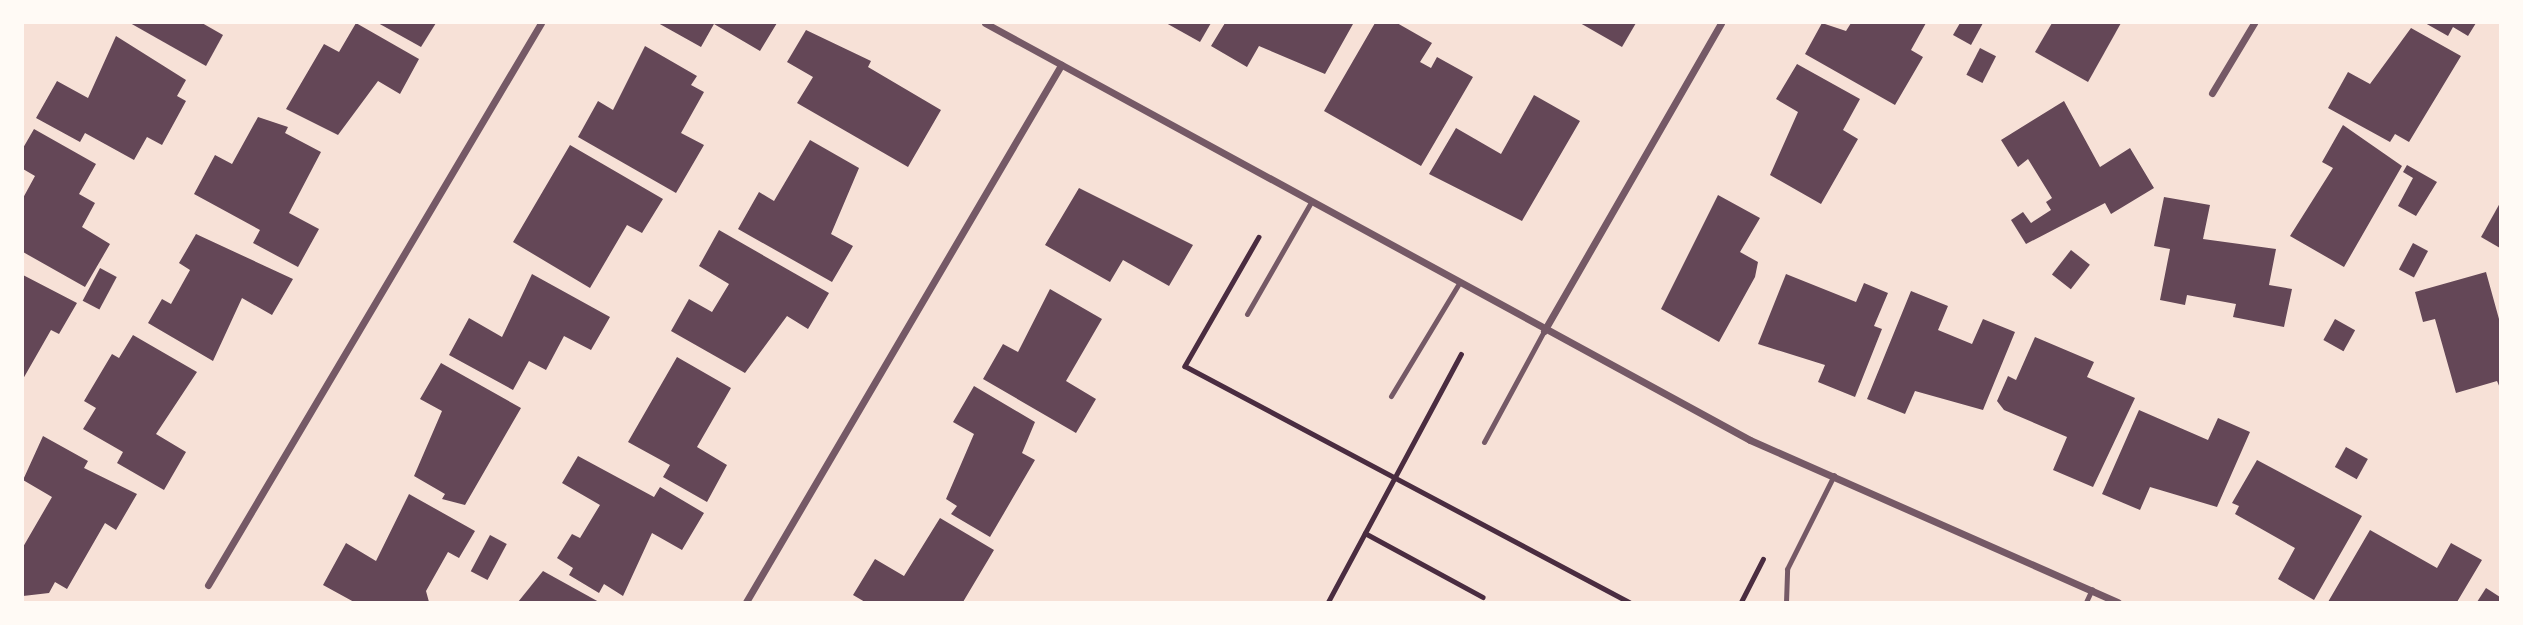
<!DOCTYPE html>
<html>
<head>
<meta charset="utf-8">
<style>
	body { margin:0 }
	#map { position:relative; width:2523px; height:625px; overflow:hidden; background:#f7e1d7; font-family:"Titillium Web",sans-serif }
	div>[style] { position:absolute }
	.building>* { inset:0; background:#644757; transform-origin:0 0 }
	.path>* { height:4.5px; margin:-2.25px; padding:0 2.25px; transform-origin:2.25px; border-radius:2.25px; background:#4a2c40 }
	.service>* { height:5px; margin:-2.5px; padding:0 2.5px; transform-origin:2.5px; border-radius:2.5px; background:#755966 }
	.minor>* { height:7px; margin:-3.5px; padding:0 3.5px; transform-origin:3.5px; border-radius:3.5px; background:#755966 }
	span { translate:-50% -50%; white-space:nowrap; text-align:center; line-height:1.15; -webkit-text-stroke:5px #fffaf5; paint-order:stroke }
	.frame { position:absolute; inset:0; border:24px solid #fffaf5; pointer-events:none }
</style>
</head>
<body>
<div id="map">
	<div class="building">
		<i style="clip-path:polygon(130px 23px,202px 23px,223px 35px,206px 66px)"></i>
		<i style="clip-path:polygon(356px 23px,419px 59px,400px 94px,378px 81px,338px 135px,286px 109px,324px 44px,339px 52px)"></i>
		<i style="clip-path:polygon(378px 23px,436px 23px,421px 47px)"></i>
		<i style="clip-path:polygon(658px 23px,777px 23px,760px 51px,714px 24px,701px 47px)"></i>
		<i style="clip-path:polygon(1166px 23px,1211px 23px,1200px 42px)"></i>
		<i style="clip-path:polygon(1225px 23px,1351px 23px,1353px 24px,1325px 74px,1259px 46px,1247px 67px,1211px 46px)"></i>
		<i style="clip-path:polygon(1375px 23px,1397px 23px,1432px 43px,1420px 62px,1431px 68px,1437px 57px,1473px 77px,1421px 166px,1324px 111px)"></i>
		<i style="clip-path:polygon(1580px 23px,1636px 23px,1622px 47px)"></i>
		<i style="clip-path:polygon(1822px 23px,1846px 31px,1851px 23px,1926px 23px,1911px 50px,1923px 57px,1895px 105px,1805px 54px)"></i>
		<i style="clip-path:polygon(1960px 23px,1983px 23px,1971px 45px,1953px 35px)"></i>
		<i style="clip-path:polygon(2052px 23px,2121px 23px,2088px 82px,2035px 52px)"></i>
		<i style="clip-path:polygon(2425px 23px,2434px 24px,2476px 23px,2468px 36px,2453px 27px,2448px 36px)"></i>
		<i style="clip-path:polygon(2411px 28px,2461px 56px,2409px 142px,2395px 134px,2390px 142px,2328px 108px,2348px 72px,2370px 84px)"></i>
		<i style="clip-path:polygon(806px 30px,871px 61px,868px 67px,941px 110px,908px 167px,797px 103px,813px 77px,787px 62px)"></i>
		<i style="clip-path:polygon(116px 36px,186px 80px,177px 96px,186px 101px,162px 145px,147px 137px,134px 160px,85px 133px,80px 142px,36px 118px,57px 81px,88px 98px)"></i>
		<i style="clip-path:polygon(645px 46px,697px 76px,691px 85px,704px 92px,681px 133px,704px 145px,676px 193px,578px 137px,598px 101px,613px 110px)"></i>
		<i style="left:1980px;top:48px;width:18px;height:30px;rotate:27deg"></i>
		<i style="clip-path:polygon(1797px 64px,1860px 99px,1843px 130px,1858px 139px,1821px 204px,1770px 175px,1798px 112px,1776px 99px)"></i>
		<i style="clip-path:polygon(1534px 95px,1580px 121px,1522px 221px,1429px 174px,1456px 128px,1501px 154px)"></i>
		<i style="clip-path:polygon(2064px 101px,2100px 167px,2130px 148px,2154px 188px,2111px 214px,2105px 203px,2026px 244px,2011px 220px,2023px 212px,2031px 223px,2051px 210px,2046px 202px,2052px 198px,2028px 159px,2018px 167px,2001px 140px)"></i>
		<i style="clip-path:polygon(258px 117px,288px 127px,285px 133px,321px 152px,289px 213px,319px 229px,298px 267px,253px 243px,260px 230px,194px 194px,215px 155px,232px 164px)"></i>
		<i style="clip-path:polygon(2343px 125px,2402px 166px,2344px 267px,2290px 236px,2333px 168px,2322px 162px)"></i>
		<i style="clip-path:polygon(34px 129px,96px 164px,79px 194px,95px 203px,82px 227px,110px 244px,85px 287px,23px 252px,23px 198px,35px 176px,23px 169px,23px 148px)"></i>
		<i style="clip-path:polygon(810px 140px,859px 168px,831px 234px,853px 246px,832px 282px,738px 229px,759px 192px,774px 201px)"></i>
		<i style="clip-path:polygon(570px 145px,663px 199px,642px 233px,627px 225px,590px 288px,513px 242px)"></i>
		<i style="clip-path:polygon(2407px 165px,2437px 182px,2416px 216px,2398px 206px,2413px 178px,2403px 172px)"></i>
		<i style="clip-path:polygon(1079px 188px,1193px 245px,1169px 286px,1123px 260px,1110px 282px,1045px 245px)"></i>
		<i style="clip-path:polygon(1718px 195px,1760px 218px,1740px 252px,1758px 262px,1755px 277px,1719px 342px,1661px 309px)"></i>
		<i style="clip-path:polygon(2164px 197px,2210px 205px,2203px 239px,2276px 249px,2269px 285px,2292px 289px,2284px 327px,2233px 317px,2236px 304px,2187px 295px,2185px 305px,2160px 300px,2170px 249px,2154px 246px)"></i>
		<i style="clip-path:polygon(2500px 203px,2500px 248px,2481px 237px)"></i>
		<i style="clip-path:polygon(719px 230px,829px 293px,808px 329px,787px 316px,745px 373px,671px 331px,689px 299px,712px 312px,729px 284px,699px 266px)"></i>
		<i style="clip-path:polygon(196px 234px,293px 279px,272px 315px,242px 298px,213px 361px,148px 323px,162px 299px,171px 304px,190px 270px,179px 263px)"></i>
		<i style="left:2413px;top:243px;width:17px;height:30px;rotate:28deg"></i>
		<i style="left:2071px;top:250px;width:24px;height:31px;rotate:38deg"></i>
		<i style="left:100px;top:268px;width:19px;height:37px;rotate:28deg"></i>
		<i style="clip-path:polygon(2486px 272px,2499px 319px,2500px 388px,2497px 381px,2456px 393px,2435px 319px,2423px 322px,2415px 292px)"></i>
		<i style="clip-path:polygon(532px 274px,610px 317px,591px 350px,564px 336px,546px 370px,529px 361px,513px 390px,449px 355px,469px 318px,502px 337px)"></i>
		<i style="clip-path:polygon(1786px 274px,1856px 302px,1864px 283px,1888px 293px,1874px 326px,1882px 329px,1855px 397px,1818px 382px,1825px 365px,1758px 344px)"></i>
		<i style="clip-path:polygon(23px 275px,77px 303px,59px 334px,51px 330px,23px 379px)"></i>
		<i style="clip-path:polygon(1050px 289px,1102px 319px,1066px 381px,1096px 399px,1076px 433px,983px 379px,1003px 344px,1018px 352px)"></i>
		<i style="clip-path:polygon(1911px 291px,1948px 306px,1938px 330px,1972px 344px,1983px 319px,2015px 332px,1983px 410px,1915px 391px,1905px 414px,1867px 399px)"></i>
		<i style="left:2335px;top:319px;width:23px;height:24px;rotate:29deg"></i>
		<i style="clip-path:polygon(133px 335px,197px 372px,156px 434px,186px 452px,164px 490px,117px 463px,123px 452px,83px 429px,96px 408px,84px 401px,112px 354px,119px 358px)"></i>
		<i style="clip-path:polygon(2035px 337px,2094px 362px,2087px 377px,2135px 398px,2093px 487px,2053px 470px,2067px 437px,2004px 410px,1997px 401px,2008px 376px,2016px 380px)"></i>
		<i style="clip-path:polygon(677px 357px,731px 388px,697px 447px,727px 465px,707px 502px,663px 477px,670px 465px,628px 442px)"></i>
		<i style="clip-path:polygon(441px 363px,521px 408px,465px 505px,442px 499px,445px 494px,414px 476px,442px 411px,420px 399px)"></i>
		<i style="clip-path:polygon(974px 386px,1035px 422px,1022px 453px,1035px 460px,990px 537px,951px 514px,957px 506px,946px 499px,974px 434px,953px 422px)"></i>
		<i style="clip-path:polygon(2139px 410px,2208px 440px,2218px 418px,2250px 432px,2217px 507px,2150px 487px,2140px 510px,2102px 494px)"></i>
		<i style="clip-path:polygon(43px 436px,88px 461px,84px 468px,137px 494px,116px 530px,105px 523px,67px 589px,55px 582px,49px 593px,23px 596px,23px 547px,52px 497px,23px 480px)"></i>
		<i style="left:2346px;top:447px;width:25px;height:23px;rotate:29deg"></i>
		<i style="clip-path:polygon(578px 456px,654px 497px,660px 487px,704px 513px,682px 550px,652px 533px,623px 596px,604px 584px,599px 593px,569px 575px,573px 568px,557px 558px,572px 534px,580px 538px,600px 505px,562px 483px)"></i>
		<i style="clip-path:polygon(2257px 460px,2362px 516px,2314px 600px,2278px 579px,2295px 548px,2235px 514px,2239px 506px,2232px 503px)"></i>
		<i style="clip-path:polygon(409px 494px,475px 531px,459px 558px,448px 552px,426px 591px,429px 602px,354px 602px,323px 585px,346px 543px,376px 561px)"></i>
		<i style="clip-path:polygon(940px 518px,994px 550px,963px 602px,865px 602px,853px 595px,875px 559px,904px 576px)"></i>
		<i style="clip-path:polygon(2370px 530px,2437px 568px,2451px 543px,2482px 560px,2457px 602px,2328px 602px)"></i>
		<i style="left:490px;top:535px;width:19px;height:41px;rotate:28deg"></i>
		<i style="clip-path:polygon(543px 571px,599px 602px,518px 602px)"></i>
		<i style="clip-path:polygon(2486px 588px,2500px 597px,2500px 602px,2477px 602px)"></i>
	</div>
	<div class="path">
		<i style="left:1259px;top:237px;width:149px;rotate:119.8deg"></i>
		<i style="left:1185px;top:366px;width:503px;rotate:27.99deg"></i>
		<i style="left:1365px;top:533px;width:134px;rotate:28.5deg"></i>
		<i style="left:1328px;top:602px;width:281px;rotate:-61.8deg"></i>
		<i style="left:1741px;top:602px;width:48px;rotate:-62.9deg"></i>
	</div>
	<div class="service">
		<i style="left:1247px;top:314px;width:127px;rotate:-60.2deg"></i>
		<i style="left:1391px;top:396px;width:130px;rotate:-58.9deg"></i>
		<i style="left:1484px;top:442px;width:126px;rotate:-61.6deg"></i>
		<i style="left:1786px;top:602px;width:33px;rotate:-88deg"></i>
		<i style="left:1787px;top:569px;width:105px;rotate:-63.4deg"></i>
		<i style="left:2086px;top:602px;width:14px;rotate:-65deg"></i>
	</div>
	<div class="minor">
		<i style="left:985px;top:23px;width:871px;rotate:28.59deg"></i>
		<i style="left:1750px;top:440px;width:402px;rotate:23.8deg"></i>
		<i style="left:2212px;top:93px;width:82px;rotate:-59deg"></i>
		<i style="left:1544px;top:331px;width:355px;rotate:-60.1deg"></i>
		<i style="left:208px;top:585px;width:653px;rotate:-59.35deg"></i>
		<i style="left:746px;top:602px;width:623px;rotate:-59.6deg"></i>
	</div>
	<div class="frame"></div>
</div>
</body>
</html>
